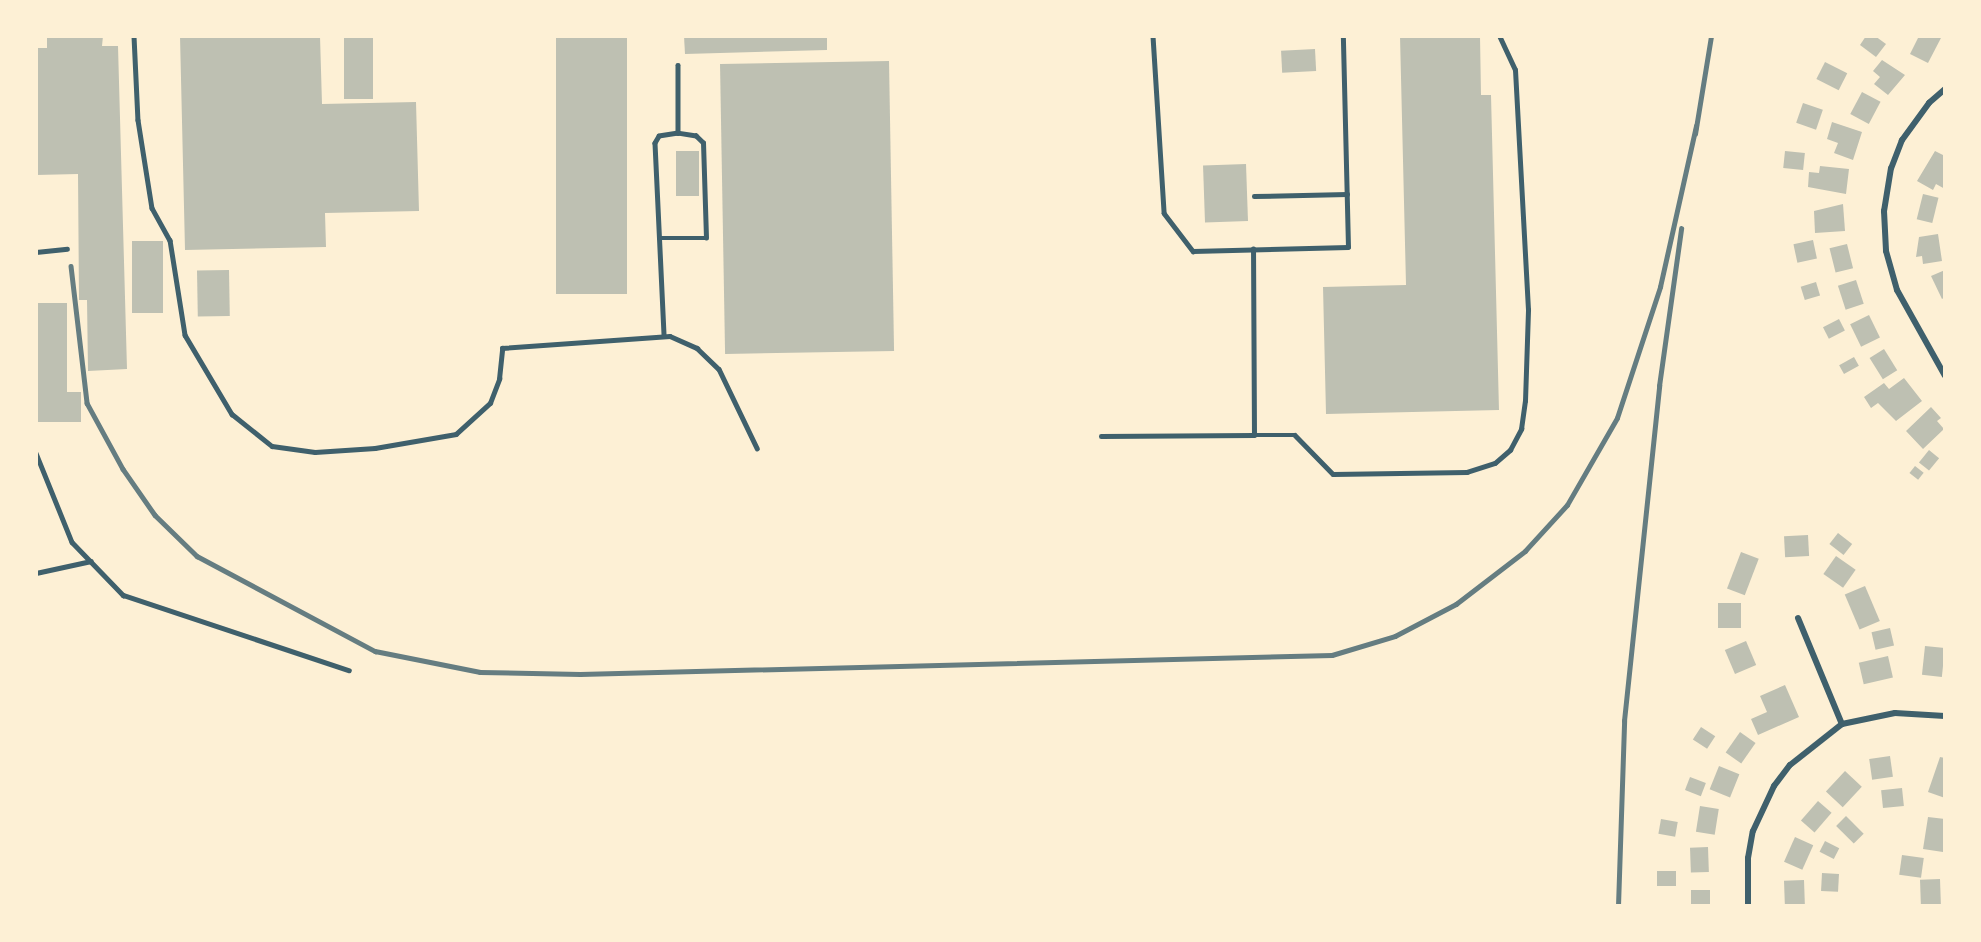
<!DOCTYPE html>
<html>
<head>
<meta charset="utf-8">
<style>
	body { margin:0 }
	#map { position:relative; width:1981px; height:942px; overflow:hidden; background:#fdf0d5; font-family:Quicksand,sans-serif }
	div>[style] { position:absolute }
	.building>* { inset:0; background:#bec0b2; transform-origin:0 0 }
	.service>* { height:4.5px; margin:-2.25px; padding:0 2.25px; transform-origin:2.25px; border-radius:2.25px; background:#3f606c }
	.minor>* { height:6px; margin:-3px; padding:0 3px; transform-origin:3px; border-radius:3px; background:#3f606c }
	.rail>* { height:4.5px; margin:-2.25px; padding:0 2.25px; transform-origin:2.25px; border-radius:2.25px; background:#657d81 }
	span { translate:-50% -50%; white-space:nowrap; text-align:center; line-height:1.15; -webkit-text-stroke:4.5px #fdf0d5; paint-order:stroke }
	.frame { position:absolute; inset:0; border:38px solid #fdf0d5; pointer-events:none }
</style>
</head>
<body>
<div id="map">
	<div class="building">
		<i style="clip-path:polygon(47px 36px,103px 36px,102px 46px,118px 46px,127px 369px,88px 371px,87px 300px,79px 300px,78px 174px,36px 175px,36px 48px,47px 48px)"></i>
		<i style="clip-path:polygon(180px 36px,320px 36px,322px 104px,416px 102px,419px 211px,325px 213px,326px 247px,185px 250px)"></i>
		<i style="left:344px;top:36px;width:29px;height:63px"></i>
		<i style="left:556px;top:36px;width:71px;height:258px"></i>
		<i style="clip-path:polygon(684px 36px,827px 36px,827px 50px,685px 54px)"></i>
		<i style="clip-path:polygon(1400px 36px,1480px 36px,1481px 95px,1491px 95px,1499px 410px,1326px 414px,1323px 287px,1406px 285px)"></i>
		<i style="clip-path:polygon(1866px 36px,1875px 36px,1886px 44px,1876px 57px,1860px 45px)"></i>
		<i style="clip-path:polygon(1919px 36px,1942px 36px,1928px 63px,1910px 54px)"></i>
		<i style="left:1315px;top:49px;width:22px;height:34px;rotate:87deg"></i>
		<i style="clip-path:polygon(1882px 60px,1905px 75px,1888px 95px,1874px 84px,1880px 77px,1873px 71px)"></i>
		<i style="left:889px;top:61px;width:290px;height:169px;rotate:89deg"></i>
		<i style="left:1825px;top:62px;width:25px;height:19px;rotate:27deg"></i>
		<i style="left:1862px;top:92px;width:21px;height:25px;rotate:28deg"></i>
		<i style="left:1803px;top:103px;width:21px;height:21px;rotate:19deg"></i>
		<i style="clip-path:polygon(1832px 122px,1862px 132px,1853px 160px,1834px 153px,1838px 143px,1827px 139px)"></i>
		<i style="left:676px;top:151px;width:23px;height:45px"></i>
		<i style="left:1785px;top:151px;width:20px;height:17px;rotate:6deg"></i>
		<i style="clip-path:polygon(1935px 151px,1945px 156px,1945px 189px,1936px 184px,1933px 190px,1917px 181px)"></i>
		<i style="left:1246px;top:164px;width:57px;height:43px;rotate:88deg"></i>
		<i style="clip-path:polygon(1820px 166px,1849px 169px,1846px 194px,1808px 187px,1809px 172px,1819px 173px)"></i>
		<i style="left:1923px;top:194px;width:16px;height:26px;rotate:14deg"></i>
		<i style="clip-path:polygon(1843px 204px,1845px 231px,1815px 233px,1814px 211px)"></i>
		<i style="clip-path:polygon(1938px 234px,1942px 261px,1923px 264px,1922px 256px,1916px 257px,1919px 237px)"></i>
		<i style="left:1813px;top:240px;width:19px;height:20px;rotate:78deg"></i>
		<i style="left:132px;top:241px;width:31px;height:72px"></i>
		<i style="left:1847px;top:244px;width:25px;height:18px;rotate:76deg"></i>
		<i style="left:229px;top:270px;width:46px;height:32px;rotate:89deg"></i>
		<i style="clip-path:polygon(1945px 270px,1945px 297px,1942px 299px,1931px 276px)"></i>
		<i style="left:1856px;top:280px;width:25px;height:19px;rotate:72deg"></i>
		<i style="left:1816px;top:282px;width:14px;height:16px;rotate:73deg"></i>
		<i style="clip-path:polygon(38px 303px,67px 303px,67px 392px,81px 392px,81px 422px,38px 422px)"></i>
		<i style="left:1869px;top:315px;width:25px;height:21px;rotate:64deg"></i>
		<i style="left:1839px;top:319px;width:13px;height:18px;rotate:63deg"></i>
		<i style="left:1884px;top:349px;width:25px;height:17px;rotate:58deg"></i>
		<i style="left:1854px;top:357px;width:10px;height:17px;rotate:61deg"></i>
		<i style="clip-path:polygon(1904px 378px,1922px 401px,1896px 421px,1878px 403px,1871px 408px,1864px 397px,1884px 383px,1889px 389px)"></i>
		<i style="clip-path:polygon(1931px 407px,1941px 418px,1937px 421px,1944px 429px,1923px 449px,1906px 431px)"></i>
		<i style="left:1929px;top:450px;width:13px;height:16px;rotate:39deg"></i>
		<i style="left:1915px;top:466px;width:11px;height:9px;rotate:38deg"></i>
		<i style="left:1838px;top:533px;width:18px;height:14px;rotate:38deg"></i>
		<i style="left:1808px;top:535px;width:21px;height:24px;rotate:87deg"></i>
		<i style="left:1741px;top:552px;width:19px;height:39px;rotate:21deg"></i>
		<i style="left:1836px;top:556px;width:24px;height:22px;rotate:35deg"></i>
		<i style="left:1865px;top:586px;width:38px;height:22px;rotate:67deg"></i>
		<i style="left:1718px;top:603px;width:23px;height:25px"></i>
		<i style="left:1890px;top:628px;width:18px;height:19px;rotate:77deg"></i>
		<i style="left:1746px;top:641px;width:26px;height:23px;rotate:67deg"></i>
		<i style="left:1925px;top:646px;width:20px;height:29px;rotate:6deg"></i>
		<i style="left:1888px;top:656px;width:22px;height:30px;rotate:77deg"></i>
		<i style="clip-path:polygon(1785px 685px,1799px 717px,1758px 735px,1751px 719px,1767px 712px,1760px 696px)"></i>
		<i style="left:1701px;top:727px;width:17px;height:15px;rotate:33deg"></i>
		<i style="left:1740px;top:732px;width:19px;height:25px;rotate:35deg"></i>
		<i style="left:1890px;top:756px;width:21px;height:21px;rotate:82deg"></i>
		<i style="clip-path:polygon(1940px 757px,1945px 758px,1945px 798px,1928px 792px)"></i>
		<i style="left:1719px;top:766px;width:22px;height:25px;rotate:22deg"></i>
		<i style="left:1845px;top:771px;width:23px;height:28px;rotate:43deg"></i>
		<i style="left:1690px;top:777px;width:17px;height:14px;rotate:21deg"></i>
		<i style="left:1902px;top:788px;width:18px;height:21px;rotate:84deg"></i>
		<i style="left:1818px;top:801px;width:18px;height:26px;rotate:41deg"></i>
		<i style="left:1700px;top:806px;width:19px;height:26px;rotate:9deg"></i>
		<i style="left:1846px;top:816px;width:25px;height:14px;rotate:45deg"></i>
		<i style="clip-path:polygon(1928px 817px,1945px 819px,1943px 852px,1923px 849px)"></i>
		<i style="left:1661px;top:819px;width:17px;height:15px;rotate:10deg"></i>
		<i style="left:1795px;top:837px;width:20px;height:27px;rotate:24deg"></i>
		<i style="left:1825px;top:841px;width:16px;height:12px;rotate:27deg"></i>
		<i style="left:1708px;top:847px;width:25px;height:18px;rotate:88deg"></i>
		<i style="left:1902px;top:855px;width:22px;height:20px;rotate:8deg"></i>
		<i style="left:1657px;top:871px;width:19px;height:15px"></i>
		<i style="left:1822px;top:873px;width:17px;height:18px;rotate:3deg"></i>
		<i style="left:1940px;top:879px;width:27px;height:20px;rotate:88deg"></i>
		<i style="left:1804px;top:880px;width:26px;height:20px;rotate:88deg"></i>
		<i style="left:1710px;top:890px;width:16px;height:19px;rotate:90deg"></i>
	</div>
	<div class="service">
		<i style="left:134px;top:36px;width:84px;rotate:87.3deg"></i>
		<i style="left:138px;top:120px;width:89px;rotate:81deg"></i>
		<i style="left:152px;top:208px;width:37px;rotate:61deg"></i>
		<i style="left:170px;top:240px;width:96px;rotate:81deg"></i>
		<i style="left:185px;top:335px;width:92px;rotate:59.3deg"></i>
		<i style="left:232px;top:414px;width:51px;rotate:38.7deg"></i>
		<i style="left:272px;top:446px;width:43px;rotate:7.9deg"></i>
		<i style="left:315px;top:452px;width:60px;rotate:-3.8deg"></i>
		<i style="left:375px;top:448px;width:82px;rotate:-9.8deg"></i>
		<i style="left:456px;top:434px;width:46px;rotate:-42.4deg"></i>
		<i style="left:490px;top:403px;width:26px;rotate:-69deg"></i>
		<i style="left:499px;top:379px;width:31px;rotate:-84deg"></i>
		<i style="left:502px;top:348px;width:168px;rotate:-4.1deg"></i>
		<i style="left:670px;top:336px;width:30px;rotate:24deg"></i>
		<i style="left:697px;top:348px;width:30px;rotate:44deg"></i>
		<i style="left:719px;top:369px;width:88px;rotate:64.3deg"></i>
		<i style="left:1153px;top:36px;width:177px;rotate:86.4deg"></i>
		<i style="left:1164px;top:213px;width:48px;rotate:52.7deg"></i>
		<i style="left:1193px;top:251px;width:155px;rotate:-1.5deg"></i>
		<i style="left:1348px;top:247px;width:211px;rotate:-91.4deg"></i>
		<i style="left:678px;top:65px;width:68px;rotate:90deg"></i>
		<i style="left:1254px;top:196px;width:93px;rotate:-1.2deg"></i>
		<i style="left:659px;top:238px;width:47px"></i>
		<i style="left:706px;top:238px;width:95px;rotate:-91.8deg"></i>
		<i style="left:703px;top:143px;width:10px;rotate:-135deg"></i>
		<i style="left:696px;top:136px;width:18px;rotate:-171deg"></i>
		<i style="left:678px;top:133px;width:19px;rotate:171deg"></i>
		<i style="left:659px;top:136px;width:8px;rotate:120deg"></i>
		<i style="left:655px;top:143px;width:193px;rotate:87.3deg"></i>
		<i style="left:36px;top:252px;width:31px;rotate:-6deg"></i>
		<i style="left:1254px;top:435px;width:41px"></i>
		<i style="left:1295px;top:435px;width:54px;rotate:45.7deg"></i>
		<i style="left:1333px;top:474px;width:134px;rotate:-0.9deg"></i>
		<i style="left:1467px;top:472px;width:29px;rotate:-18deg"></i>
		<i style="left:1495px;top:463px;width:20px;rotate:-41deg"></i>
		<i style="left:1510px;top:450px;width:24px;rotate:-62deg"></i>
		<i style="left:1521px;top:429px;width:28px;rotate:-82deg"></i>
		<i style="left:1525px;top:401px;width:91px;rotate:-88.1deg"></i>
		<i style="left:1528px;top:310px;width:240px;rotate:-93.1deg"></i>
		<i style="left:1515px;top:70px;width:38px;rotate:-115deg"></i>
		<i style="left:1101px;top:436px;width:153px;rotate:-0.4deg"></i>
		<i style="left:1254px;top:435px;width:186px;rotate:-90.3deg"></i>
		<i style="left:36px;top:453px;width:96px;rotate:68deg"></i>
		<i style="left:72px;top:542px;width:74px;rotate:46.1deg"></i>
		<i style="left:123px;top:595px;width:238px;rotate:18.4deg"></i>
		<i style="left:36px;top:573px;width:56px;rotate:-12.3deg"></i>
	</div>
	<div class="minor">
		<i style="left:1945px;top:89px;width:21px;rotate:139deg"></i>
		<i style="left:1929px;top:103px;width:46px;rotate:126.1deg"></i>
		<i style="left:1902px;top:140px;width:30px;rotate:111deg"></i>
		<i style="left:1891px;top:168px;width:44px;rotate:99.2deg"></i>
		<i style="left:1884px;top:211px;width:40px;rotate:87.1deg"></i>
		<i style="left:1886px;top:251px;width:41px;rotate:74.2deg"></i>
		<i style="left:1897px;top:290px;width:98px;rotate:60.8deg"></i>
		<i style="left:1798px;top:618px;width:115px;rotate:67.5deg"></i>
		<i style="left:1748px;top:906px;width:48px;rotate:-90deg"></i>
		<i style="left:1748px;top:858px;width:27px;rotate:-80deg"></i>
		<i style="left:1753px;top:831px;width:50px;rotate:-65deg"></i>
		<i style="left:1774px;top:786px;width:26px;rotate:-53deg"></i>
		<i style="left:1790px;top:765px;width:66px;rotate:-38.3deg"></i>
		<i style="left:1842px;top:724px;width:54px;rotate:-11.7deg"></i>
		<i style="left:1895px;top:713px;width:50px;rotate:3.4deg"></i>
	</div>
	<div class="rail">
		<i style="left:1695px;top:134px;width:99px;rotate:-80.7deg"></i>
		<i style="left:71px;top:266px;width:138px;rotate:83.3deg"></i>
		<i style="left:87px;top:403px;width:75px;rotate:61.4deg"></i>
		<i style="left:123px;top:469px;width:56px;rotate:55.2deg"></i>
		<i style="left:155px;top:515px;width:59px;rotate:44.3deg"></i>
		<i style="left:197px;top:556px;width:202px;rotate:28.1deg"></i>
		<i style="left:375px;top:651px;width:107px;rotate:11.3deg"></i>
		<i style="left:480px;top:672px;width:100px;rotate:1.1deg"></i>
		<i style="left:580px;top:674px;width:752px;rotate:-1.45deg"></i>
		<i style="left:1332px;top:655px;width:66px;rotate:-16.8deg"></i>
		<i style="left:1395px;top:636px;width:69px;rotate:-27.7deg"></i>
		<i style="left:1456px;top:604px;width:87px;rotate:-37.5deg"></i>
		<i style="left:1525px;top:551px;width:62px;rotate:-47.6deg"></i>
		<i style="left:1567px;top:505px;width:100px;rotate:-60.1deg"></i>
		<i style="left:1617px;top:418px;width:138px;rotate:-71.8deg"></i>
		<i style="left:1660px;top:287px;width:165px;rotate:-77.4deg"></i>
		<i style="left:1618px;top:906px;width:185px;rotate:-88.1deg"></i>
		<i style="left:1624px;top:721px;width:337px;rotate:-84deg"></i>
		<i style="left:1659px;top:386px;width:159px;rotate:-82deg"></i>
	</div>
	<div class="frame"></div>
</div>
</body>
</html>
